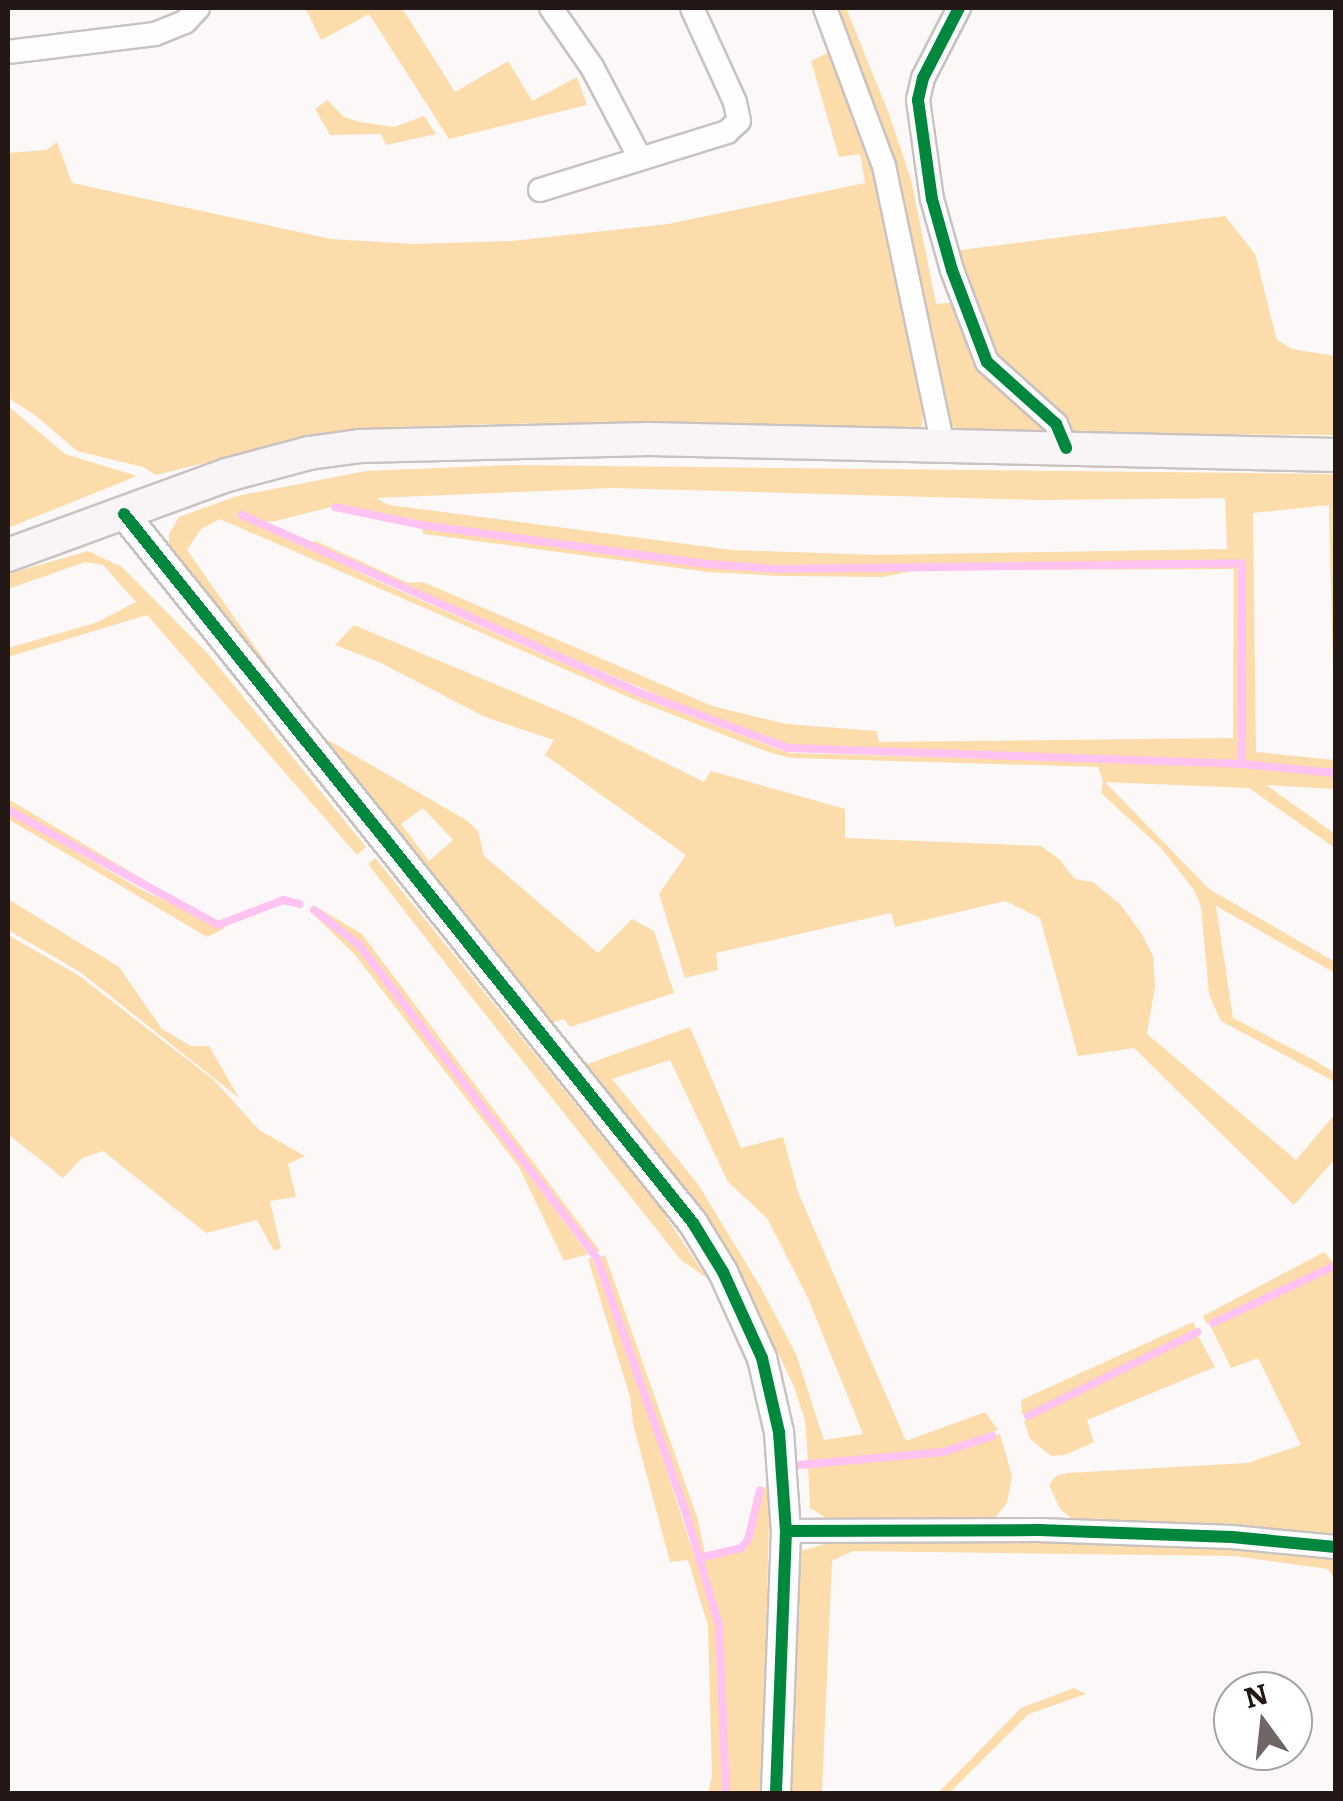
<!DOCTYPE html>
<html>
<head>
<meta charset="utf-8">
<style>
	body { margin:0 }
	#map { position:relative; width:1343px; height:1801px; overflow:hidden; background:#fcf8f8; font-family:Literata,serif }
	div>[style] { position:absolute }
	.green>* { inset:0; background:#fddcac }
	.stream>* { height:8px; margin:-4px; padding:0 4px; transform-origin:4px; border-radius:4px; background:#fec3f1 }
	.roads { filter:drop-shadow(2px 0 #c9c2c1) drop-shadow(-2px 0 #c9c2c1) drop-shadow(0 2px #c9c2c1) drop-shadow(0 -2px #c9c2c1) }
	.minor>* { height:22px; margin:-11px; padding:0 11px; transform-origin:11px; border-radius:11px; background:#fffefe }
	.tertiary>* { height:28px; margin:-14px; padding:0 14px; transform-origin:14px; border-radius:14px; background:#fffefe }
	.secondary>* { height:32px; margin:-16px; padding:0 16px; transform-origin:16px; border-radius:16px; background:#f9f5f6 }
	.cycleway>* { height:12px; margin:-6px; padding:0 6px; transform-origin:6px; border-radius:6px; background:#00873e }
	span { translate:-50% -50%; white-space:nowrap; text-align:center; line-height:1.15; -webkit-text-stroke:10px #fff; paint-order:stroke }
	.frame { position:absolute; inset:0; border:10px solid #241817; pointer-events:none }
	.north { position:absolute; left:1213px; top:1671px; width:100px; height:100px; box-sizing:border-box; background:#fff; border:2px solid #a7a3a2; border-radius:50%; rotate:345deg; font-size:28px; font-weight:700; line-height:40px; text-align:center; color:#241817 }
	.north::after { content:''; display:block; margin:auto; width:35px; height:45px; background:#706666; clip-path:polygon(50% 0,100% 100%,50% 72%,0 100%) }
</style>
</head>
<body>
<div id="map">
	<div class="green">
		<i style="clip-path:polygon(305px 8px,402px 8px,455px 92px,508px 61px,532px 101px,577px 77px,587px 105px,449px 139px,369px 14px,321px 40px)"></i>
		<i style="clip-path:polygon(831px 8px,846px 8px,889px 114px,911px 179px,936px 304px,955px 302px,1049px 431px,1042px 435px,962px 432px,948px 423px)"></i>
		<i style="clip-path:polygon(833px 50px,873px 154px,924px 402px,922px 426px,913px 430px,542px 423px,394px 427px,318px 435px,156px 475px,143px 467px,77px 451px,35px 415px,8px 398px,8px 153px,46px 150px,57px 142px,72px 183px,331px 239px,414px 244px,512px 241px,668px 224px,865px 183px,860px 154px,839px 157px,811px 61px)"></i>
		<i style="clip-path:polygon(327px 100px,344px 117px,360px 122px,394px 127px,424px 116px,436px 134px,386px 145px,381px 134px,330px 135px,315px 109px)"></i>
		<i style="clip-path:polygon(1225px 216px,1255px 254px,1277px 340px,1292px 349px,1335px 356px,1335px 435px,1070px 433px,994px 356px,953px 251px)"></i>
		<i style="clip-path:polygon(8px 406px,65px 454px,137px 476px,8px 528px)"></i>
		<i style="clip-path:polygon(evenodd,509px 465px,1335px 474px,1335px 772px,1242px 763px,1242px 562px,776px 568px,706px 563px,422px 524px,335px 506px,276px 521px,262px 522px,241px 514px,373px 579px,637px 696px,789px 753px,1243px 766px,1335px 775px,1335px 789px,1266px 785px,1335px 834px,1335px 848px,1249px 788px,1105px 782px,1209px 889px,1335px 962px,1335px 973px,1216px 906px,1233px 1018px,1314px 1060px,1335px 1073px,1335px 1082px,1221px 1021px,1209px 995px,1201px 907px,1194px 890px,1162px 849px,1101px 793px,1103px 781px,1098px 767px,791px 758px,768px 752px,640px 702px,220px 519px,201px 529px,187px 550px,290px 697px,265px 680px,169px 548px,169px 534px,179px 517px,237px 496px,366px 471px,509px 465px,611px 488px,1040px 500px,1225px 498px,1227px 549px,877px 555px,732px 550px,389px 505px,376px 498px,611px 488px,509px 465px,1329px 505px,1335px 760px,1256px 752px,1253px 513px,1329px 505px)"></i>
		<i style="clip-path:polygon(422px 526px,706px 565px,778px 570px,1241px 564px,1240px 763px,789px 747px,766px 742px,306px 543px,316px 541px,408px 583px,423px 582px,712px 706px,786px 724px,877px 731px,879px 742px,1233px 738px,1234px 569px,917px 570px,883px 577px,780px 576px,708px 572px,432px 535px,423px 534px)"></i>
		<i style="clip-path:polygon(88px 551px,122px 567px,209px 655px,366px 847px,357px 855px,147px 615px,8px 657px,8px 648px,95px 623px,136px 602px,103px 565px,85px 562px,8px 589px,8px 574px)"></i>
		<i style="clip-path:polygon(354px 625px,571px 716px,704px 782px,711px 771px,845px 809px,845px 838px,1041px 846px,1059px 859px,1075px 879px,1093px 882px,1120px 904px,1142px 934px,1153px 956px,1155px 987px,1147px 1034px,1296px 1160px,1335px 1114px,1335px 1159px,1294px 1205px,1134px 1048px,1078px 1056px,1040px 918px,1005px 901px,895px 927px,891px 913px,716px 953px,718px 970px,685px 978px,659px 894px,686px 855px,545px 755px,554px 740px,485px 717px,379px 662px,335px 645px)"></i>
		<i style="clip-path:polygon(evenodd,328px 740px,466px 820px,478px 831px,484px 856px,598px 953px,632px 919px,654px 931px,674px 993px,570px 1027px,564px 1019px,548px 1024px,322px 746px,328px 740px,423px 808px,453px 840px,429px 861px,401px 824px,423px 808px)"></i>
		<i style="clip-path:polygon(8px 799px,176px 899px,224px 924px,144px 886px,12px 811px)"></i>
		<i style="clip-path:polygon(8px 812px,142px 890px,225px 928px,207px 937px,8px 819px)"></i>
		<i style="clip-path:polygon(375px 858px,660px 1208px,707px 1278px,681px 1260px,473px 999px,368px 864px)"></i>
		<i style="clip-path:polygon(8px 899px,119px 967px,162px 1029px,191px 1046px,209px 1046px,239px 1098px,80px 972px,8px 930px)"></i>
		<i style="clip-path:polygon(315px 906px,362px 934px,600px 1251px,592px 1253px,362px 945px)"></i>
		<i style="clip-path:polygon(308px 909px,361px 949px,588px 1254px,564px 1261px,519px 1167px,355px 955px)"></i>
		<i style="clip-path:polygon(8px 935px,78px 975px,215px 1081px,259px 1130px,305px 1156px,288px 1164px,296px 1197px,270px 1201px,281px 1248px,274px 1251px,257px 1220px,206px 1233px,103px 1151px,82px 1158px,63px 1178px,8px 1134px)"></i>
		<i style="clip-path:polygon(evenodd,690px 1027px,741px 1148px,783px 1137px,798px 1192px,906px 1441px,985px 1412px,998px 1430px,942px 1451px,808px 1462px,805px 1420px,794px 1387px,748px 1289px,695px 1202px,582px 1066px,690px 1027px,670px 1060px,728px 1182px,767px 1218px,808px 1298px,863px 1434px,824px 1440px,796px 1354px,761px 1288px,698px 1184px,612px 1079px,670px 1060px)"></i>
		<i style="clip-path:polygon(1324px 1252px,1334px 1263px,1207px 1324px,1203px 1316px)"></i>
		<i style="clip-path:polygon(605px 1255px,698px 1520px,705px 1554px,700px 1554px,599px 1258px)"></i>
		<i style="clip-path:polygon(592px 1258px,634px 1370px,717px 1626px,724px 1793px,708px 1793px,712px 1776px,708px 1626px,688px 1560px,670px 1562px,633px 1424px,630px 1397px,588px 1259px)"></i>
		<i style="clip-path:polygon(1335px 1268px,1335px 1534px,1072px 1519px,1060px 1509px,1049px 1485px,1056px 1476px,1067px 1473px,1248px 1463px,1301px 1445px,1258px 1358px,1231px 1368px,1211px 1327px)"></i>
		<i style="clip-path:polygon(1193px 1322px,1196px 1329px,1022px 1415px,1021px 1400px)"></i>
		<i style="clip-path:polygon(1197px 1334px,1215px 1367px,1087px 1420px,1094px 1442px,1065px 1455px,1051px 1456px,1030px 1439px,1024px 1421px)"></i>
		<i style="clip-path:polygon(1000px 1434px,1012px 1476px,1007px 1503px,995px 1518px,826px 1518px,810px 1508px,808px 1465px,943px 1454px)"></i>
		<i style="clip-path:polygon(770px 1484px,762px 1793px,728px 1793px,721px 1625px,702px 1560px,745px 1549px,762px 1489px)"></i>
		<i style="clip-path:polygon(1015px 1538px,1261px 1549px,1335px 1558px,1335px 1579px,1328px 1569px,1234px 1556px,853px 1551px,832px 1561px,822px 1793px,789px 1794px,796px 1558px,800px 1551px,837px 1541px)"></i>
		<i style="clip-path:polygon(1074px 1688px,1086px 1694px,1029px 1714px,949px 1793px,938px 1793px,1021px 1708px)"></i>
	</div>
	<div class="stream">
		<i style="left:335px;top:507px;width:89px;rotate:11.7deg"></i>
		<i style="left:422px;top:525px;width:287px;rotate:7.8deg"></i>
		<i style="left:706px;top:564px;width:71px;rotate:4deg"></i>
		<i style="left:777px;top:569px;width:465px;rotate:-0.7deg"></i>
		<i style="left:1242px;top:563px;width:201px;rotate:90deg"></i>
		<i style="left:242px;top:515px;width:431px;rotate:24.1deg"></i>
		<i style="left:635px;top:691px;width:163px;rotate:20.4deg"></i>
		<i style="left:788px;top:748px;width:454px;rotate:2deg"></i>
		<i style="left:1242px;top:764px;width:94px;rotate:5.5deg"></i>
		<i style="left:8px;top:810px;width:239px;rotate:28.7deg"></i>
		<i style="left:218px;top:925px;width:70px;rotate:-21deg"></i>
		<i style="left:283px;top:900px;width:17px;rotate:13deg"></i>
		<i style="left:314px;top:910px;width:58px;rotate:38deg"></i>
		<i style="left:360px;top:946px;width:392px;rotate:52.8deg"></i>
		<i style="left:597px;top:1258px;width:267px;rotate:70.8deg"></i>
		<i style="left:685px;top:1510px;width:120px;rotate:73.5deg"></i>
		<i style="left:719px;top:1625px;width:169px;rotate:87.6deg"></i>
		<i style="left:1213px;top:1323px;width:136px;rotate:-25.2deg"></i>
		<i style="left:1028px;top:1416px;width:189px;rotate:-26.4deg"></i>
		<i style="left:798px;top:1465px;width:146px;rotate:-5.1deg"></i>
		<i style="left:943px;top:1452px;width:52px;rotate:-18.1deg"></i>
		<i style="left:699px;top:1558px;width:43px;rotate:-13.4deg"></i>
		<i style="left:741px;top:1548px;width:11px;rotate:-49deg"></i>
		<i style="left:748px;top:1540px;width:51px;rotate:-76.5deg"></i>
	</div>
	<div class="roads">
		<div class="minor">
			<i style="left:551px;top:8px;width:72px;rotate:55.2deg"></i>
			<i style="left:592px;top:67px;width:101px;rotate:62.2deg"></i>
			<i style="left:825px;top:8px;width:169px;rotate:69.5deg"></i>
			<i style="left:884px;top:166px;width:287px;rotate:78.1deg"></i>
			<i style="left:959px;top:8px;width:79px;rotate:117.2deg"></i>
			<i style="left:923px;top:78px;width:23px;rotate:103deg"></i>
			<i style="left:918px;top:100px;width:100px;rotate:82deg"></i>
			<i style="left:932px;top:199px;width:74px;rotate:74.3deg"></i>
			<i style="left:952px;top:270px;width:98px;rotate:69.2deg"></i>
			<i style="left:987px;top:362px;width:93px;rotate:41.9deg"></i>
			<i style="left:1056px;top:424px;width:26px;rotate:67deg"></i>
			<i style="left:8px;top:52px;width:148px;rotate:-7deg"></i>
			<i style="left:155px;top:34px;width:32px;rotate:-22deg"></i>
			<i style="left:185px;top:22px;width:19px;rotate:-47deg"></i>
			<i style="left:540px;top:190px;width:196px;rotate:-17.2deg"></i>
			<i style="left:727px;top:132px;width:16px;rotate:-43deg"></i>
			<i style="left:739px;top:121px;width:19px;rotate:-102deg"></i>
			<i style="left:735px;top:102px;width:103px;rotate:-114.6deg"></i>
			<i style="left:786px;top:1531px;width:253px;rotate:-0.2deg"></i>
			<i style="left:1039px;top:1530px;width:193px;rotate:2.1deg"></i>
			<i style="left:1232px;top:1537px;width:104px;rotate:5.5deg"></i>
		</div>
		<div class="tertiary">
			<i style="left:124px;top:514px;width:909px;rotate:51.25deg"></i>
			<i style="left:693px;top:1223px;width:57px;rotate:58.5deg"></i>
			<i style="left:723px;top:1272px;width:94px;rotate:65.6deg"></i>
			<i style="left:762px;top:1358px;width:76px;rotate:77.1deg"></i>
			<i style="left:779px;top:1432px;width:99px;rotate:86deg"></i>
			<i style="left:786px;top:1531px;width:263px;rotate:92.2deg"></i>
		</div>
		<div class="secondary">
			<i style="left:8px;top:555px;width:233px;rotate:-20.1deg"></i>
			<i style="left:227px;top:475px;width:85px;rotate:-15deg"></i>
			<i style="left:309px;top:453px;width:51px;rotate:-7.8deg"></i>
			<i style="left:360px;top:446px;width:289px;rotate:-1.4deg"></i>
			<i style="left:649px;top:439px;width:687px;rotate:1.33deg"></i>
		</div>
	</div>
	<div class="cycleway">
		<i style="left:959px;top:8px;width:79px;rotate:117.2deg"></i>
		<i style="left:923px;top:78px;width:23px;rotate:103deg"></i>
		<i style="left:918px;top:100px;width:100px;rotate:82deg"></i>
		<i style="left:932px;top:199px;width:74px;rotate:74.3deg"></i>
		<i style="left:952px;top:270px;width:98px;rotate:69.2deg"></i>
		<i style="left:987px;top:362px;width:93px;rotate:41.9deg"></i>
		<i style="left:1056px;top:424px;width:26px;rotate:67deg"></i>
		<i style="left:124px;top:514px;width:909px;rotate:51.25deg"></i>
		<i style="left:693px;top:1223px;width:57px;rotate:58.5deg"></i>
		<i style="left:723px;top:1272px;width:94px;rotate:65.6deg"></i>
		<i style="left:762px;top:1358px;width:76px;rotate:77.1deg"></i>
		<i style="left:779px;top:1432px;width:99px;rotate:86deg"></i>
		<i style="left:786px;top:1531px;width:263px;rotate:92.2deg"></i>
		<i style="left:786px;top:1531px;width:253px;rotate:-0.2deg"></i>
		<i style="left:1039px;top:1530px;width:193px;rotate:2.1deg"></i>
		<i style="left:1232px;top:1537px;width:104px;rotate:5.5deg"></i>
	</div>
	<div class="frame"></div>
	<div class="north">N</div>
</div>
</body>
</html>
